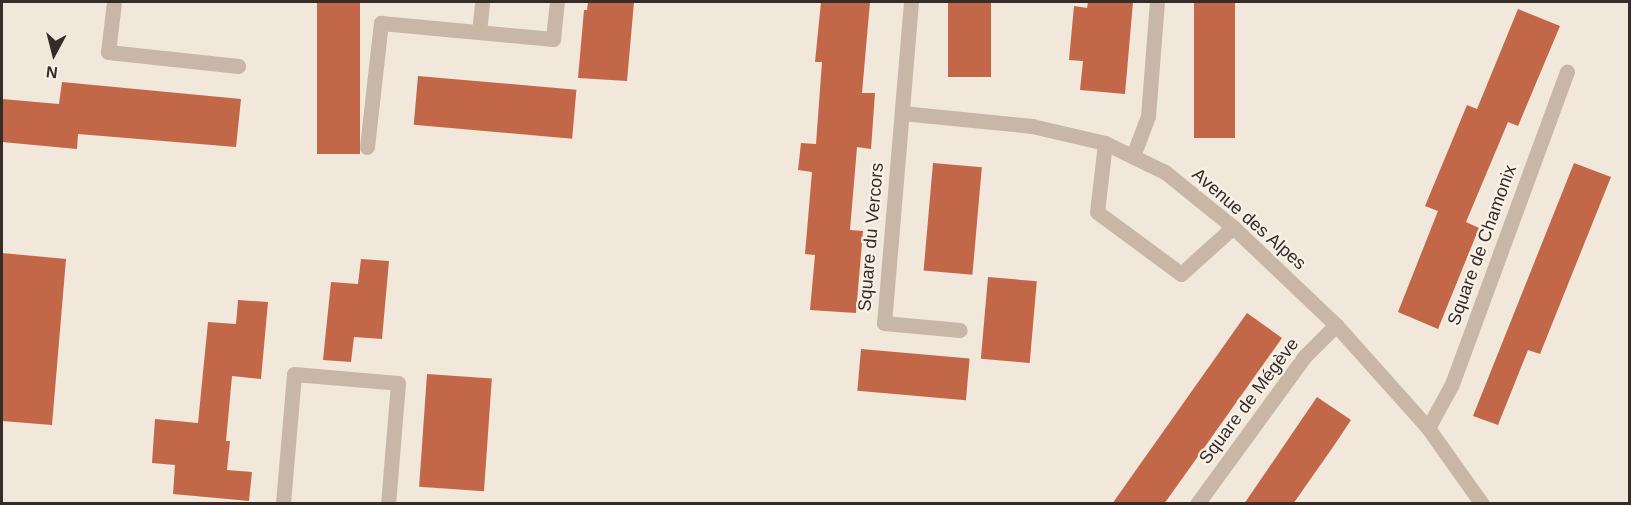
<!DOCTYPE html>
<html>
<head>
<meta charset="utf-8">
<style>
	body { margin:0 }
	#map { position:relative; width:1631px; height:505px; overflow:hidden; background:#f1e7db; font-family:Arial,sans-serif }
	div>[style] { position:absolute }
	.building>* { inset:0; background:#c26748; transform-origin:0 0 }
	.service>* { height:15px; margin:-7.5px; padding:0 7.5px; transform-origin:7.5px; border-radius:7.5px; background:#c8b7a7 }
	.minor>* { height:15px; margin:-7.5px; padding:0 7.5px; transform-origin:7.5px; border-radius:7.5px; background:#c8b7a7 }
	span { translate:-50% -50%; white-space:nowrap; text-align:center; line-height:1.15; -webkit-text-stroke:4.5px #f9f1e7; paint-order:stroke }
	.street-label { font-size:18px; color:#352c27 }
	.frame { position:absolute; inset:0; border:3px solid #352c27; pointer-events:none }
	.north { position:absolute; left:24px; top:24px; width:60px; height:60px; -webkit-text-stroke:4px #f9f1e7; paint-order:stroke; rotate:187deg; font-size:16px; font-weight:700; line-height:24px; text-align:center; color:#352c27 }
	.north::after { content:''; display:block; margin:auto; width:21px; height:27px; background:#352c27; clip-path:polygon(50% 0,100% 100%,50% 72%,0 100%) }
</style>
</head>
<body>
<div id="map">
	<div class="building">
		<i style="left:317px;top:2px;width:43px;height:152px"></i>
		<i style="clip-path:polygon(588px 2px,634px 2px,627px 81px,578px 78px,584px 10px,587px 10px)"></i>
		<i style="clip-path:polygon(821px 2px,870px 2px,862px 93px,875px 93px,871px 149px,857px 147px,850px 230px,863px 231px,856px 313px,810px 310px,815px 255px,805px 254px,812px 172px,798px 170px,801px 143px,816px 144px,822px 62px,815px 62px)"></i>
		<i style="left:948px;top:2px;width:43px;height:75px"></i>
		<i style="clip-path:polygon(1088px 2px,1133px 2px,1125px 94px,1080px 90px,1083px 61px,1069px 60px,1074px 6px,1087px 8px)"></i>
		<i style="left:1194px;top:2px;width:41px;height:136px"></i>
		<i style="clip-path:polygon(1518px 9px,1560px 26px,1518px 126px,1508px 122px,1466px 222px,1479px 228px,1438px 329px,1398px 312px,1438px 211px,1425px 206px,1467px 105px,1477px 109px)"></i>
		<i style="left:418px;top:76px;width:159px;height:49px;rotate:5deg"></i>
		<i style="clip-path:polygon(62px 82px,241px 99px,236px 147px,78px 134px,77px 149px,2px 142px,2px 99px,59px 104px)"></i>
		<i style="left:933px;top:163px;width:49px;height:108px;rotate:5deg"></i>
		<i style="clip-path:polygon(1574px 163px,1611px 177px,1540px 354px,1528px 350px,1498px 425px,1473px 416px)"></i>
		<i style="clip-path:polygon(2px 253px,66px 259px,52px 425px,2px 421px)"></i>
		<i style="clip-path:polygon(361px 259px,389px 261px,382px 339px,354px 337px,351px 362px,323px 360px,331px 282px,358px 284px)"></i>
		<i style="left:988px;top:277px;width:49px;height:82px;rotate:5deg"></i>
		<i style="clip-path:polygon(238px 300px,268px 302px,261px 379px,232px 376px,226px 441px,230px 441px,227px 470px,252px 472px,249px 501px,173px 494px,175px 465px,152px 463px,155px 419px,198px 423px,208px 322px,236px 324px)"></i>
		<i style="clip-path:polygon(1247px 313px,1282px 338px,1194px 462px,1164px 504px,1112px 504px)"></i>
		<i style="left:861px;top:349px;width:109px;height:42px;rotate:5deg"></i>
		<i style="left:427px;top:374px;width:65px;height:113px;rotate:4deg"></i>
		<i style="clip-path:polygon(1317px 397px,1351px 420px,1333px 447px,1293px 504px,1244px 504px)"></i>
	</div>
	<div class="service">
		<i style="left:479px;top:32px;width:30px;rotate:-84deg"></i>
		<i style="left:1105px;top:143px;width:69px;rotate:96.6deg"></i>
		<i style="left:1097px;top:212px;width:104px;rotate:36.4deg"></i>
		<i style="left:1181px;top:274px;width:70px;rotate:-42.1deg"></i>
		<i style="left:367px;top:147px;width:125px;rotate:-83.6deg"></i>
		<i style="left:381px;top:23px;width:173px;rotate:5.3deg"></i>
		<i style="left:553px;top:39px;width:37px;rotate:-84deg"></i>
		<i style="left:1428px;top:428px;width:50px;rotate:-61.4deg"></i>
		<i style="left:1452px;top:384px;width:333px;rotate:-69.8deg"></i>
	</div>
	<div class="minor">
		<i style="left:114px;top:2px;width:50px;rotate:96.8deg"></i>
		<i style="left:108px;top:52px;width:131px;rotate:6.1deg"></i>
		<i style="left:911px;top:2px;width:322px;rotate:94.8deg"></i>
		<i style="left:884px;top:323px;width:76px;rotate:5.3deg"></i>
		<i style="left:902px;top:113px;width:131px;rotate:5.7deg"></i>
		<i style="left:1032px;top:126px;width:75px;rotate:13.1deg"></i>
		<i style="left:1105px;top:143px;width:67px;rotate:25.8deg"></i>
		<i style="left:1165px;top:172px;width:87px;rotate:39deg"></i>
		<i style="left:1233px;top:227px;width:142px;rotate:43.6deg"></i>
		<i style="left:1336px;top:325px;width:138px;rotate:48.2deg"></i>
		<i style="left:1428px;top:428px;width:93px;rotate:54.6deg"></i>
		<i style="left:1133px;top:156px;width:43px;rotate:-69.4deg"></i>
		<i style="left:1148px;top:116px;width:114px;rotate:-85.5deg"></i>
		<i style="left:283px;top:503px;width:129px;rotate:-85.1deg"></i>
		<i style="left:294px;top:374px;width:104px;rotate:4.9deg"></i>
		<i style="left:398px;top:383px;width:121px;rotate:94.7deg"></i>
		<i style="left:1197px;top:504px;width:183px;rotate:-53.9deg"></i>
		<i style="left:1305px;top:356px;width:44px;rotate:-45deg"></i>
	</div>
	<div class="street-label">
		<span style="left:1249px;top:219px;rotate:41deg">Avenue des Alpes</span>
		<span style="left:871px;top:237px;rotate:-85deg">Square du Vercors</span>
		<span style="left:1482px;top:245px;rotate:-70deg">Square de Chamonix</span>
		<span style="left:1249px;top:401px;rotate:-53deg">Square de Mégève</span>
	</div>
	<div class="frame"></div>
	<div class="north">N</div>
</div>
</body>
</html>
